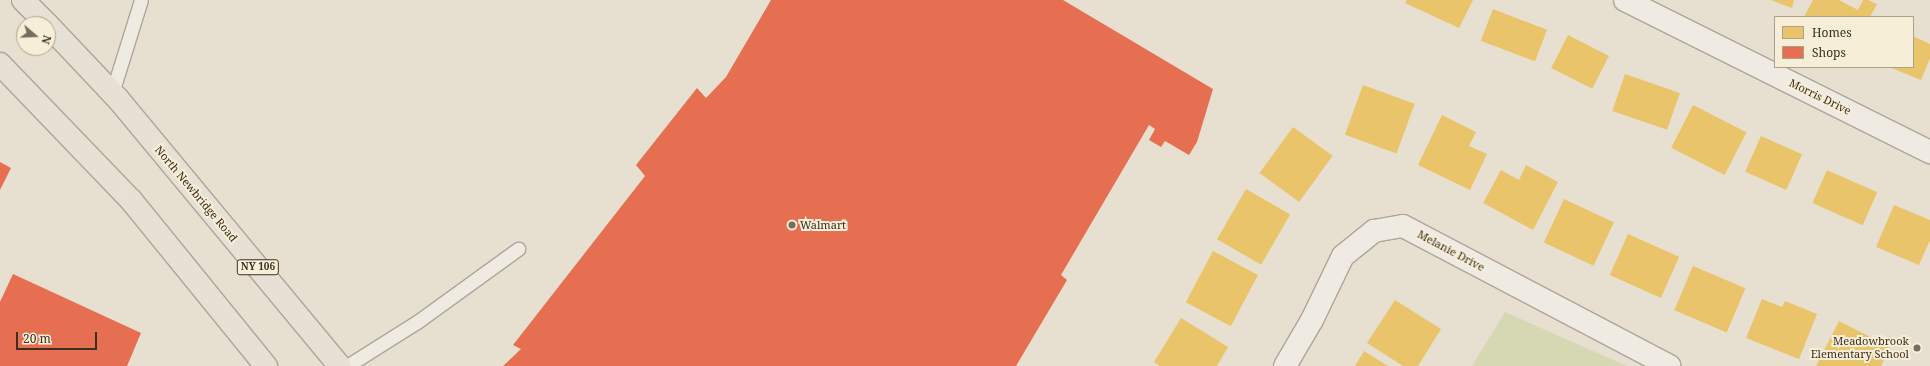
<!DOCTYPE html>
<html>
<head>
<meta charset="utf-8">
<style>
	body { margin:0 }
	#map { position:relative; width:1930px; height:366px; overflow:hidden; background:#e7e0d1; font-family:"Noto Serif",serif }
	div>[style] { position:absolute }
	.green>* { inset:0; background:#d6d7b3 }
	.homes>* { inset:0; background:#e9c46a; transform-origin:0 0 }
	.shops>* { inset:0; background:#e76f51 }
	.roads { filter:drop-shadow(1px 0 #ada599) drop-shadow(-1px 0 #ada599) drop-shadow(0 1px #ada599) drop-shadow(0 -1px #ada599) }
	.lane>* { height:13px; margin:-6.5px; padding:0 6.5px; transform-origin:6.5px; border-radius:6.5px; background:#efebe3 }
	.street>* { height:22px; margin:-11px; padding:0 11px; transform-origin:11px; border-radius:11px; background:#efebe3 }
	.primary>* { height:22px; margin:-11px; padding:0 11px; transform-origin:11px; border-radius:11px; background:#e6e1d4 }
	.dots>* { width:11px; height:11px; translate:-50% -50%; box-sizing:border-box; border:2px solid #f7eed8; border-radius:50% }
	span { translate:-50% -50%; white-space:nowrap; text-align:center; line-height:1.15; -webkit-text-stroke:4px #f7eed8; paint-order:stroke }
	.shield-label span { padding:1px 3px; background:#f7eed8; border:1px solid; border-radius:3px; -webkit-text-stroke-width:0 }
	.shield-label { font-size:10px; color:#3d2e20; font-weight:700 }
	.street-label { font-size:11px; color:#3d2e20 }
	.poi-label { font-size:11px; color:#3d2e20 }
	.left { translate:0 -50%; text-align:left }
	.right { translate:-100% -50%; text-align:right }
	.legend { position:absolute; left:1774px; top:16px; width:140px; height:52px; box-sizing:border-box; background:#f7eed8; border:1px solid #ada18e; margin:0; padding:5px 7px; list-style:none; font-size:12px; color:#3d2e20 }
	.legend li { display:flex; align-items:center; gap:8px; height:20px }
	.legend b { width:20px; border:1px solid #ada18e }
	.north { position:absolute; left:16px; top:16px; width:40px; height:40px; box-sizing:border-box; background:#f7eed8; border:1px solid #ada18e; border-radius:50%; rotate:109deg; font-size:11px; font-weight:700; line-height:16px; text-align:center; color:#3d2e20 }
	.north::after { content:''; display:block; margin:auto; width:14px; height:18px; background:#786c5e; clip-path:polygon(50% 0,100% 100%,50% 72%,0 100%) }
	.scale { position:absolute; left:16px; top:332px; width:81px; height:18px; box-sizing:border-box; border:2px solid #3d2e20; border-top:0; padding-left:5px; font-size:12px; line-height:14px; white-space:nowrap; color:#3d2e20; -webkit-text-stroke:3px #f7eed8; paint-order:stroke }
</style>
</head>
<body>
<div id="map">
	<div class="green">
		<i style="clip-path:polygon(1505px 312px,1627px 366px,1472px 366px)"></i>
	</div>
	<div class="homes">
		<i style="clip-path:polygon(1407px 0,1473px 0,1459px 28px,1405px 3px)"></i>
		<i style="clip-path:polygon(1771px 0,1794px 0,1792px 8px)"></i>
		<i style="clip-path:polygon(1813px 0,1839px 0,1858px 10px,1863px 0,1868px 0,1877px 4px,1870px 17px,1804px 17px)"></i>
		<i style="left:1493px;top:9px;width:58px;height:34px;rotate:21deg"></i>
		<i style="left:1568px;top:35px;width:46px;height:37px;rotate:27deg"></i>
		<i style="clip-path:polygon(1913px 36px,1930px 44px,1930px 58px,1921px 80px,1889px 67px,1913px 67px)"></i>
		<i style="left:1625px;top:74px;width:58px;height:39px;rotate:19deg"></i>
		<i style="left:1363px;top:85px;width:55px;height:53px;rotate:20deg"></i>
		<i style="left:1693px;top:105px;width:60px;height:48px;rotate:27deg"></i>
		<i style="clip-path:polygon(1442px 115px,1476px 132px,1469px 146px,1487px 154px,1470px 190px,1418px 165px)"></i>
		<i style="left:1293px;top:127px;width:49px;height:57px;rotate:36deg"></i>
		<i style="left:1761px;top:136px;width:45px;height:39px;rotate:24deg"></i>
		<i style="clip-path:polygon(1526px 165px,1558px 182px,1533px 230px,1483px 203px,1501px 170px,1519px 180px)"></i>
		<i style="left:1827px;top:170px;width:55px;height:36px;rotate:24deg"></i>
		<i style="left:1246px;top:189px;width:51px;height:58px;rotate:30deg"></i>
		<i style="left:1564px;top:199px;width:55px;height:48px;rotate:25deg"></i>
		<i style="clip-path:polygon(1894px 205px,1930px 220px,1930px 240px,1919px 265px,1876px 247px)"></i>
		<i style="left:1628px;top:234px;width:56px;height:45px;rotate:24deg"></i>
		<i style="left:1213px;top:251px;width:51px;height:58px;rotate:28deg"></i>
		<i style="left:1693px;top:266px;width:57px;height:48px;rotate:23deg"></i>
		<i style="clip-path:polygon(1762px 299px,1782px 307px,1785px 301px,1817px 314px,1799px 359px,1746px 338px)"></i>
		<i style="clip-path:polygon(1395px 300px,1441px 329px,1418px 366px,1403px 366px,1367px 343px)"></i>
		<i style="clip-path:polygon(1181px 318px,1228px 347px,1217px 366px,1160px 366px,1154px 362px)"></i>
		<i style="clip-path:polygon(1839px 321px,1890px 347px,1881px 366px,1816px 366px)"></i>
		<i style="clip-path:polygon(1364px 351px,1388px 366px,1355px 366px)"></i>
	</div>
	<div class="shops">
		<i style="clip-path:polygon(771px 0,1063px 0,1213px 89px,1197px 142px,1189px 155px,1165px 141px,1161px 147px,1149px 140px,1155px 129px,1149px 125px,1061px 275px,1067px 280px,1016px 366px,503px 366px,521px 349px,513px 345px,645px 176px,636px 165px,697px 88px,706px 98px,726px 77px)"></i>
		<i style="clip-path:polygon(0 162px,11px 168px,0 190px)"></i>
		<i style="clip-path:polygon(13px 274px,141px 333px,127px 366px,0 366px,0 302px)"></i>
	</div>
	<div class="roads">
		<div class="lane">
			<i style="left:112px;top:93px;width:97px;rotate:-72.7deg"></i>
			<i style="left:347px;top:366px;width:83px;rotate:-32.2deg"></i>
			<i style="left:417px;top:322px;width:125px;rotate:-35.9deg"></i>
		</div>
		<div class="street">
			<i style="left:1625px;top:0;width:341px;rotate:26.5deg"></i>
			<i style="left:1285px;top:366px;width:53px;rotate:-59.6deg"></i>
			<i style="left:1312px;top:320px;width:71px;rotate:-64.2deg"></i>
			<i style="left:1343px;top:256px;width:40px;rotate:-39deg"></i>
			<i style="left:1374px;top:231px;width:29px;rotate:-10deg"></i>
			<i style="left:1403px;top:226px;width:301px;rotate:27.7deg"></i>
		</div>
		<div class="primary">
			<i style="left:23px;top:0;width:34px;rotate:45deg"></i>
			<i style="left:48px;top:25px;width:102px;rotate:46.6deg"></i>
			<i style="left:118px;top:99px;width:347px;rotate:50.3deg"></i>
			<i style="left:0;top:64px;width:189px;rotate:46.1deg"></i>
			<i style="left:131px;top:200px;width:214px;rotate:50.9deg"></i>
		</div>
	</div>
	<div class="dots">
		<i style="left:792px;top:225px;background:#786c5e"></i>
		<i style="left:1917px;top:348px;background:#786c5e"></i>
	</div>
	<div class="shield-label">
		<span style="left:258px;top:267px">NY 106</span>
	</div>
	<div class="street-label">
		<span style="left:1820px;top:97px;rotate:26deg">Morris Drive</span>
		<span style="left:196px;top:194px;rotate:50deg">North Newbridge Road</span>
		<span style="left:1451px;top:251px;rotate:28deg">Melanie Drive</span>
	</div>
	<div class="poi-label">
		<span class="left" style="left:800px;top:225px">Walmart</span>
		<span class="right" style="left:1909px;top:348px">Meadowbrook<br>Elementary School</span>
	</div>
	<ul class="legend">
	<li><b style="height:11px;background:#e9c46a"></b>Homes</li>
	<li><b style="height:11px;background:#e76f51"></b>Shops</li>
	</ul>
	<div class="north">N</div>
	<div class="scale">20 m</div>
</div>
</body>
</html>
